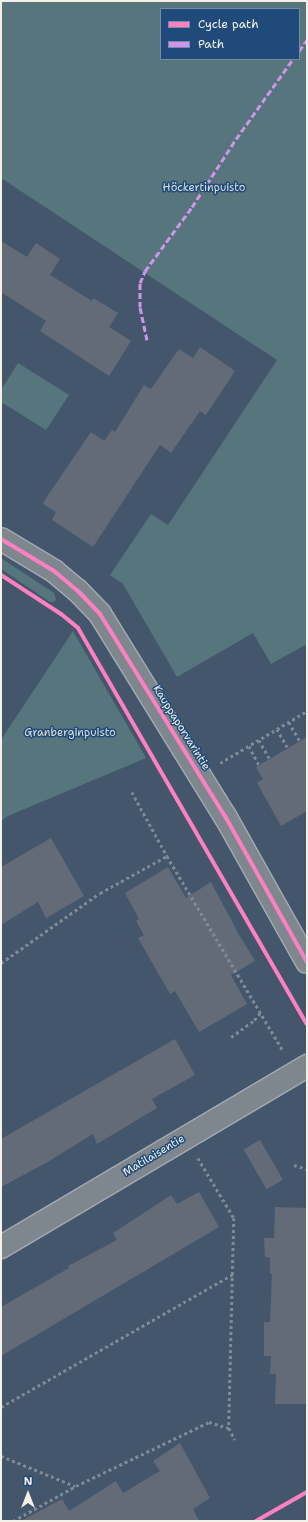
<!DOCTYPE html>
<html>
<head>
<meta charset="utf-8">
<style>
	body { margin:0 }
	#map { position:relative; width:308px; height:1522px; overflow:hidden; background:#44566c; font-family:"Shantell Sans",sans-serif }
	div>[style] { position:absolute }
	.green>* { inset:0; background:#56757c }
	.building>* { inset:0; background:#636b79; transform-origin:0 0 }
	.path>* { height:2.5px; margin-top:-1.25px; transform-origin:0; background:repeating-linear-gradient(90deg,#808a94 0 3px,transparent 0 6px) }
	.roads { filter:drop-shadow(1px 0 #a3aab2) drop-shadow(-1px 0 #a3aab2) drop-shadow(0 1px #a3aab2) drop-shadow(0 -1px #a3aab2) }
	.street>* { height:22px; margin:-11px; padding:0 11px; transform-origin:11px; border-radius:11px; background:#7e878e }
	.quiet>* { height:3px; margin-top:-1.5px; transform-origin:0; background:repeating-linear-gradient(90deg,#d193ec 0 6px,transparent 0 9px) }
	.cycleway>* { height:4px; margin:-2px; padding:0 2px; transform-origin:2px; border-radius:2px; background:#ff80c0 }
	span { translate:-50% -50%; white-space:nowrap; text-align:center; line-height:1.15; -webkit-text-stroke:3px #1f4a7a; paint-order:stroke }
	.park-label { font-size:11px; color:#dddfd8 }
	.street-label { font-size:11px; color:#f4f1e8 }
	.frame { position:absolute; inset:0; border:2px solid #f4f1e8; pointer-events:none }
	.legend { position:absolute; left:160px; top:8px; width:140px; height:52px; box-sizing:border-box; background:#1f4a7a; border:1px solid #748da6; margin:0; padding:5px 7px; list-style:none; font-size:12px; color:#f4f1e8 }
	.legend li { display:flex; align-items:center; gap:8px; height:20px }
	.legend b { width:20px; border:1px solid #748da6 }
	.north { position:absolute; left:8px; top:1474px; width:40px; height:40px; -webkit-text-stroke:3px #1f4a7a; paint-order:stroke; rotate:0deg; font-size:11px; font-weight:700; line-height:16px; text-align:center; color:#f4f1e8 }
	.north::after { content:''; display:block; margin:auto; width:14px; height:18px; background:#f4f1e8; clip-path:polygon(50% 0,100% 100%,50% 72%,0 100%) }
</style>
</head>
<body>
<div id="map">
	<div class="green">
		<i style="clip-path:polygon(evenodd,1px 1px,307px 1px,307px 644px,271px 664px,253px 633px,177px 677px,123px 584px,110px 575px,151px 514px,168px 525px,277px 360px,1px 178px,1px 1px,161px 9px,299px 9px,299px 59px,161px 59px,161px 9px)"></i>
		<i style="clip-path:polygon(18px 363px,69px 395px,46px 430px,1px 402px,1px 390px)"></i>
		<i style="clip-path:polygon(1px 558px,54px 593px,56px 600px,53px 602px,50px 602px,1px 569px)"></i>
		<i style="clip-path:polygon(73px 631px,146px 758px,8px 816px,1px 821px,1px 740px)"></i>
	</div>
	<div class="building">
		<i style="clip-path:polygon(1px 241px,27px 257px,36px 243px,60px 259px,50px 275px,92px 301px,93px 298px,118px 313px,109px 327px,131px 341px,109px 376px,40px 331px,46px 321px,1px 292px)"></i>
		<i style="clip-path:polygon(200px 347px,235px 371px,206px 415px,200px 411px,171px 453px,160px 445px,93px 547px,52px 520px,56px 512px,43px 504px,44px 501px,91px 432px,104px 441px,112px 430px,115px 432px,144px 385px,151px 389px,179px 349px,193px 358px)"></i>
		<i style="clip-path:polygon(307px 737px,307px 811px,281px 826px,257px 783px,263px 779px,256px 767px)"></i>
		<i style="clip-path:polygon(51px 838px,84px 896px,46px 918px,38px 902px,1px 925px,1px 867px)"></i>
		<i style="clip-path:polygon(168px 867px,186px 898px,211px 882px,238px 933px,255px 961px,231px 975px,247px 1004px,199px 1032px,175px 991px,170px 994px,138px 938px,144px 935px,136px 921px,139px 919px,125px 893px)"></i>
		<i style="clip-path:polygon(175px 1039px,195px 1075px,152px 1099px,157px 1108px,97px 1144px,93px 1134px,46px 1163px,1px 1187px,1px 1139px)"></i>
		<i style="left:260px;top:1140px;width:46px;height:19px;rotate:60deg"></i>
		<i style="clip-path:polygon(199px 1192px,219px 1227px,1px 1356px,1px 1307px,69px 1268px,68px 1266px,117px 1240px,113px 1233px,171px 1195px,177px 1204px)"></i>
		<i style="clip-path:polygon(275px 1207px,307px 1208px,307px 1404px,275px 1404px,276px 1374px,270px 1374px,271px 1356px,264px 1356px,264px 1322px,270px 1322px,272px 1274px,270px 1274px,270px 1258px,265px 1257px,264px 1238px,274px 1238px)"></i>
		<i style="clip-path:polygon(180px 1443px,210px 1498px,193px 1509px,199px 1521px,21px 1521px,62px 1499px,69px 1511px,116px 1481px,123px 1493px,160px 1471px,153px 1461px)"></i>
	</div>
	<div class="path">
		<i style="left:289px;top:722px;width:22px;rotate:60deg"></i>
		<i style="left:277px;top:729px;width:22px;rotate:60deg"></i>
		<i style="left:259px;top:740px;width:22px;rotate:60deg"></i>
		<i style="left:249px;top:746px;width:21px;rotate:62deg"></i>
		<i style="left:220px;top:763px;width:101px;rotate:-30.9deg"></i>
		<i style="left:132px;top:792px;width:73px;rotate:61.3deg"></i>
		<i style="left:1px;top:963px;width:121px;rotate:-35.3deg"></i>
		<i style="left:100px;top:893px;width:77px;rotate:-28.9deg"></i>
		<i style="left:167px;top:856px;width:228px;rotate:59.2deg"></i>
		<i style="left:231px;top:1037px;width:29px;rotate:-36deg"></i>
		<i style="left:254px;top:1020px;width:11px;rotate:-49deg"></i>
		<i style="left:198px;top:1158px;width:70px;rotate:59deg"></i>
		<i style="left:234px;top:1218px;width:210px;rotate:91.4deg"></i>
		<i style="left:294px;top:1165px;width:14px;rotate:17deg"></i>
		<i style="left:1px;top:1407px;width:267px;rotate:-29.8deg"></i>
		<i style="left:1px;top:1456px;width:80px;rotate:22.1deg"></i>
		<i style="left:13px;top:1521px;width:72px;rotate:-29.1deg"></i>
		<i style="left:76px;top:1486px;width:148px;rotate:-25.7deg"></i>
		<i style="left:209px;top:1422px;width:21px;rotate:17deg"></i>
		<i style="left:229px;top:1428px;width:13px;rotate:63deg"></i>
	</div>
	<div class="roads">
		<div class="street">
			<i style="left:1px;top:539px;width:62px;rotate:31.1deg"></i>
			<i style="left:54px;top:571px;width:30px;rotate:40deg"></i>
			<i style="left:77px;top:590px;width:33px;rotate:46deg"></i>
			<i style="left:100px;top:614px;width:238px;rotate:58.3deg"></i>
			<i style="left:225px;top:816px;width:167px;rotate:60.7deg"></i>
			<i style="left:1px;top:1247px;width:356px;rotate:-30.6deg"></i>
		</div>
	</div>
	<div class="quiet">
		<i style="left:299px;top:51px;width:14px;rotate:-54deg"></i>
		<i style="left:147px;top:340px;width:34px;rotate:-102deg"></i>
		<i style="left:140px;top:307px;width:24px;rotate:-90deg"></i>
		<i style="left:140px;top:283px;width:13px;rotate:-67deg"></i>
		<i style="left:145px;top:271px;width:79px;rotate:-53.7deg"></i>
		<i style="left:192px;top:207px;width:81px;rotate:-57.1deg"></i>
		<i style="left:236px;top:139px;width:98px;rotate:-54.5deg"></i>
	</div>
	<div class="cycleway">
		<i style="left:1px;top:539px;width:62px;rotate:31.1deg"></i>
		<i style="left:54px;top:571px;width:30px;rotate:40deg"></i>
		<i style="left:77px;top:590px;width:33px;rotate:46deg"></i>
		<i style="left:100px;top:614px;width:238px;rotate:58.3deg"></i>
		<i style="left:225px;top:816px;width:167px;rotate:60.7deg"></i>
		<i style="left:1px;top:575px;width:72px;rotate:33deg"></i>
		<i style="left:61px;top:614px;width:22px;rotate:39deg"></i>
		<i style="left:78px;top:628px;width:457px;rotate:60deg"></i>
		<i style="left:256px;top:1521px;width:59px;rotate:-29.6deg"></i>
	</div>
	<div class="park-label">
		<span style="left:204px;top:188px">Höckertinpuisto</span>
		<span style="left:70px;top:733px">Granberginpuisto</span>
	</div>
	<div class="street-label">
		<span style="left:181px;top:728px;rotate:58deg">Kauppaporvarintie</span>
		<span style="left:154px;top:1156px;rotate:-31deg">Matilaisentie</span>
	</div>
	<div class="frame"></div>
	<ul class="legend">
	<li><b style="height:5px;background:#ff80c0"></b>Cycle path</li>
	<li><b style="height:5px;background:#d193ec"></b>Path</li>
	</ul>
	<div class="north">N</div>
</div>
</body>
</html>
